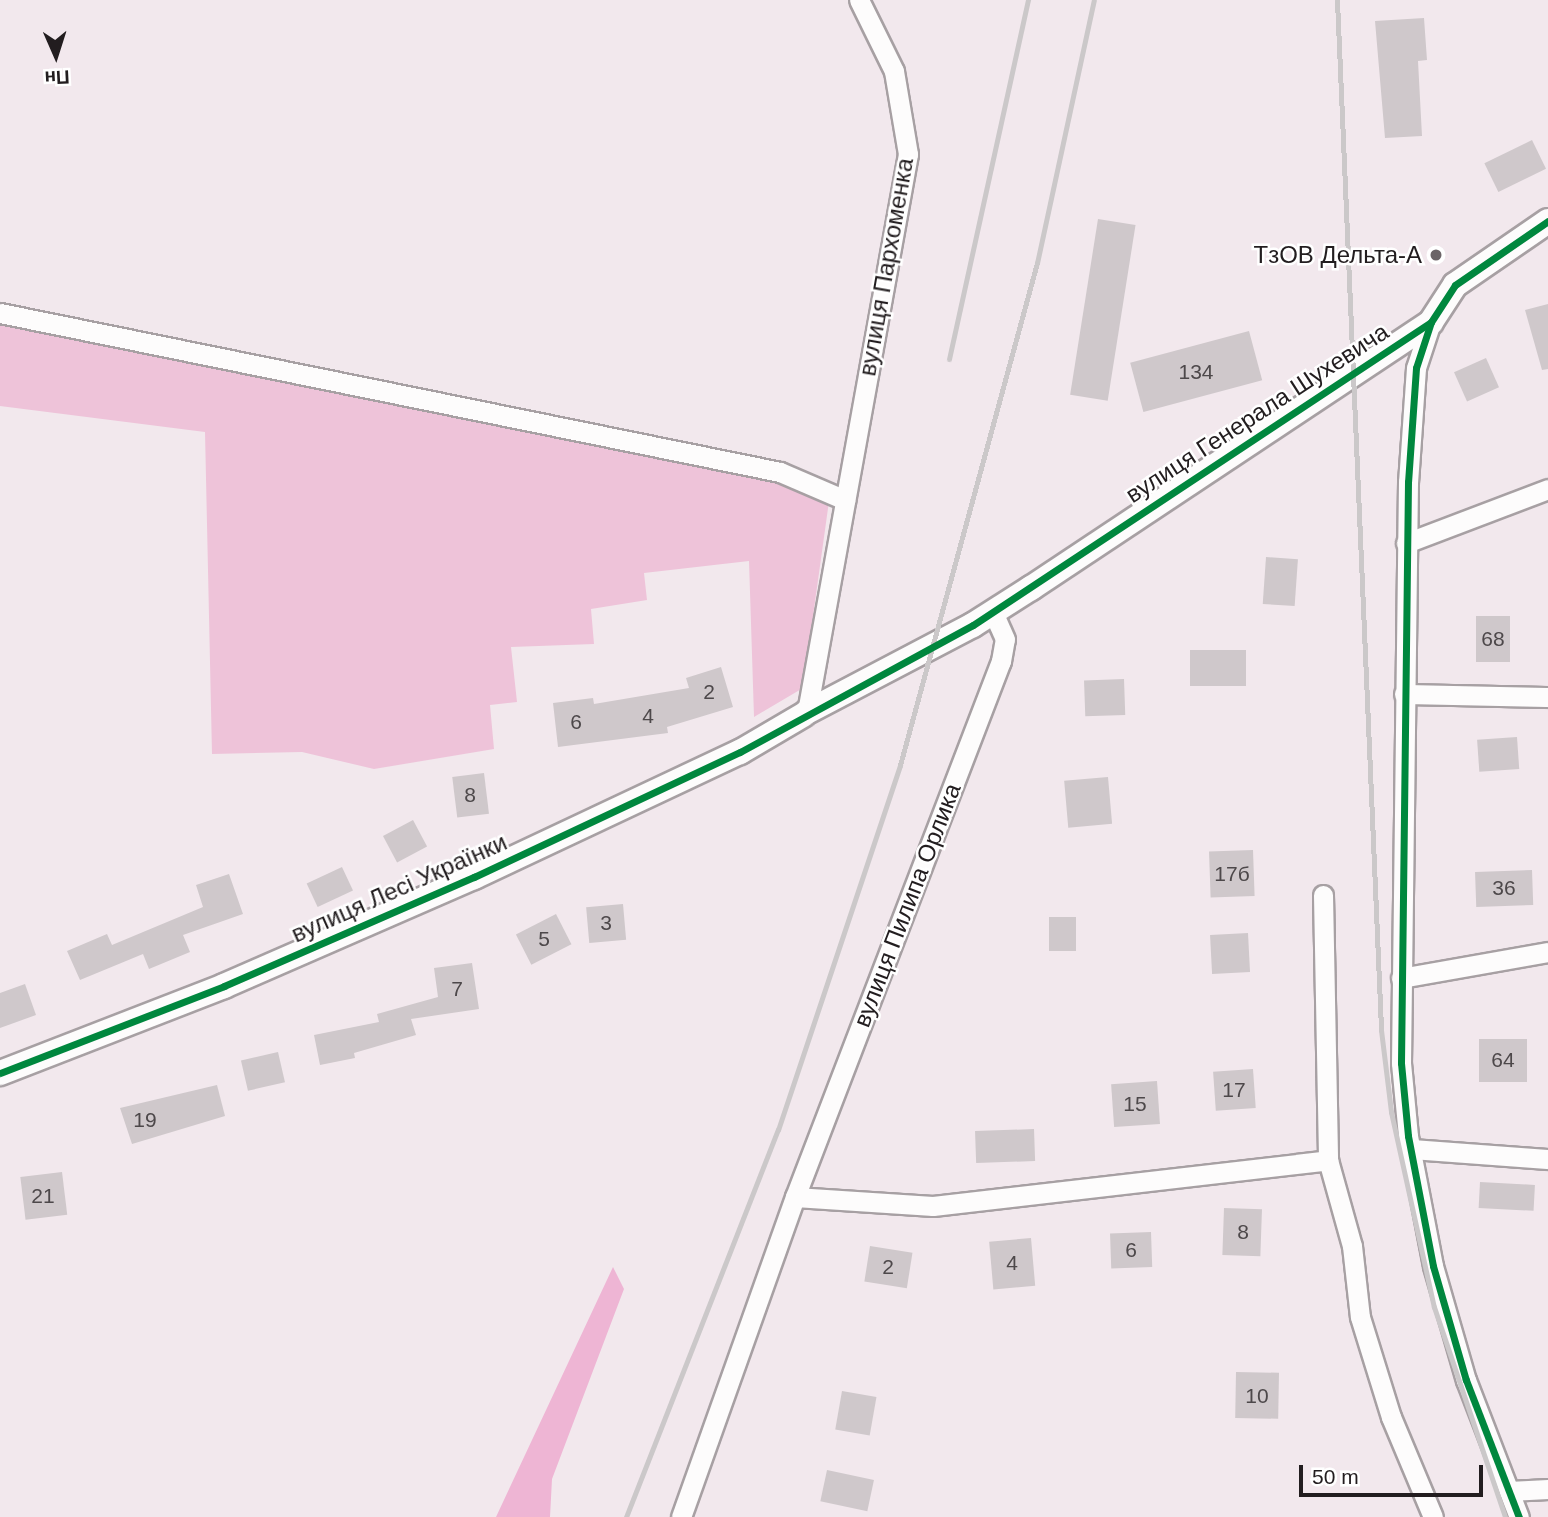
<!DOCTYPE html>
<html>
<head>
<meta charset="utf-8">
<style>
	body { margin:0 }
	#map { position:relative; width:1548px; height:1517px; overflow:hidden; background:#f2e8ed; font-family:Helvetica,sans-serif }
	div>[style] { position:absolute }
	.green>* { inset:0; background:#eec3d9 }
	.forest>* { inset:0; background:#eeb5d4 }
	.building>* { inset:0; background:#cfc8cb; transform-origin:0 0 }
	.roads { filter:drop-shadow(2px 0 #a7a0a3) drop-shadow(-2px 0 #a7a0a3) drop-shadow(0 2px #a7a0a3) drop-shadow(0 -2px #a7a0a3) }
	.minor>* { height:19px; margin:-9.5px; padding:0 9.5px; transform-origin:9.5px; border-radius:9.5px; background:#fdfcfc }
	.tertiary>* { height:24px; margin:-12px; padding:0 12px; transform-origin:12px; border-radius:12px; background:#fdfcfc }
	.rail>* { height:5px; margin:-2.5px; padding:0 2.5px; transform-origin:2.5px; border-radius:2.5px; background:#cbc8c9 }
	.cycleway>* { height:7px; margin:-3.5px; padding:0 3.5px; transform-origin:3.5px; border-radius:3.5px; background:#00873e }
	.dots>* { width:19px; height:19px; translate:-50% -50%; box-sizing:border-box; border:4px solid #fff; border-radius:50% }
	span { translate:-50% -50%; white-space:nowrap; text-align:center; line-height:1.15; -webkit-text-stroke:5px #fff; paint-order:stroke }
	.number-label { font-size:21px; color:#4d484a }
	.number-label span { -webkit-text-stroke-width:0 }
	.poi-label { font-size:24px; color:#221d1f }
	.right { translate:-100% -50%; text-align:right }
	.street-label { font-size:24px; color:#221d1f }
	.north { position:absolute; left:21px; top:21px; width:70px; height:70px; -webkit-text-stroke:5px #fff; paint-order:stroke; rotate:177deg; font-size:19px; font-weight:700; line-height:28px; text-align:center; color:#221d1f }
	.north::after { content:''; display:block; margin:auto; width:24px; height:32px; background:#221d1f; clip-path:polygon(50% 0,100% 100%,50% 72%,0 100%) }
	.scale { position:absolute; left:1299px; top:1465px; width:184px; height:32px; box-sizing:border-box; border:4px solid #221d1f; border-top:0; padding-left:9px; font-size:21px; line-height:24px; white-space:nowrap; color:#221d1f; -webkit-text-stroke:5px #fff; paint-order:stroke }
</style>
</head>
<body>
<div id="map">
	<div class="green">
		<i style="clip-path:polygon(0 313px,780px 472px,830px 494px,803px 688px,754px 717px,749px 561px,644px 573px,647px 600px,591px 609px,594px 644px,511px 647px,517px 702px,490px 705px,494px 749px,374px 769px,302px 752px,212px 754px,205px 432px,0 406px)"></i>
	</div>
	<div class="forest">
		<i style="clip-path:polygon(613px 1267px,624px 1289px,552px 1479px,550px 1517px,496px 1517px)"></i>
	</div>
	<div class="building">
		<i style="clip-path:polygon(1424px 18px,1427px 60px,1418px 61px,1422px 136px,1385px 138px,1375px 21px)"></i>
		<i style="left:1532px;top:140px;width:32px;height:53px;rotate:64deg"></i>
		<i style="left:1098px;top:219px;width:38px;height:178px;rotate:9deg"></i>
		<i style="clip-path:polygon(1548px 304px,1548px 369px,1542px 370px,1525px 310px)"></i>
		<i style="left:1249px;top:331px;width:51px;height:123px;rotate:75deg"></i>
		<i style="left:1486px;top:358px;width:32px;height:35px;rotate:66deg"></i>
		<i style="left:1266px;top:557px;width:32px;height:47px;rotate:4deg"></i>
		<i style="left:1476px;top:616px;width:34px;height:46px"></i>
		<i style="left:1190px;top:650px;width:56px;height:36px"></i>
		<i style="clip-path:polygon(721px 667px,733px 707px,667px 727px,668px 733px,558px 747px,553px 703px,593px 698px,594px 704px,689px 688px,686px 678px)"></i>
		<i style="left:1124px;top:679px;width:36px;height:40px;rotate:88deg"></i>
		<i style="left:1517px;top:737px;width:32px;height:40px;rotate:86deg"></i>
		<i style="left:484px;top:773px;width:41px;height:32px;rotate:83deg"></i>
		<i style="left:1108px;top:777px;width:47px;height:44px;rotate:85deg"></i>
		<i style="left:413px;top:820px;width:30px;height:34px;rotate:62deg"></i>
		<i style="left:1253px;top:850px;width:46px;height:44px;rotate:88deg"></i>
		<i style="left:342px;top:867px;width:26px;height:39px;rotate:65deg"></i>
		<i style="left:1532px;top:870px;width:35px;height:57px;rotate:88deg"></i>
		<i style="clip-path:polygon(229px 874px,243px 914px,183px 935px,190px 952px,149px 969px,143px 954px,80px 980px,67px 951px,107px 934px,112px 945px,203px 907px,196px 885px)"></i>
		<i style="left:623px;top:904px;width:36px;height:37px;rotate:85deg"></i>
		<i style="left:556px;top:914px;width:34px;height:45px;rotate:63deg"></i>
		<i style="left:1049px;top:917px;width:27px;height:34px"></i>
		<i style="left:1248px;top:933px;width:39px;height:38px;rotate:87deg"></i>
		<i style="clip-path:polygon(472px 963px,479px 1009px,411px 1019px,416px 1035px,354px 1053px,355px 1058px,320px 1065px,314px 1035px,379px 1022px,377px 1014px,438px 997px,434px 968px)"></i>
		<i style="clip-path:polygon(25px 984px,36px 1015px,0 1028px,0 993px)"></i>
		<i style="left:1479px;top:1039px;width:48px;height:43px"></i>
		<i style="left:278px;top:1052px;width:31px;height:38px;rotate:77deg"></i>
		<i style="left:1253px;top:1069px;width:39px;height:40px;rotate:86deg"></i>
		<i style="left:1157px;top:1081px;width:43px;height:46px;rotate:86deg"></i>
		<i style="clip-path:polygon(217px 1085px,225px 1116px,132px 1144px,120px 1108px)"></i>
		<i style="left:1034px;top:1129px;width:32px;height:59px;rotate:88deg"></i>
		<i style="left:62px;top:1172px;width:43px;height:42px;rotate:83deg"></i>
		<i style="left:1480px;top:1182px;width:55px;height:26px;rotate:3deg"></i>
		<i style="left:1224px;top:1208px;width:38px;height:47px;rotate:2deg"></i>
		<i style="left:1151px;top:1232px;width:35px;height:41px;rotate:88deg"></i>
		<i style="left:1031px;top:1238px;width:48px;height:42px;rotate:85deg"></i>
		<i style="left:870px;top:1246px;width:43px;height:36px;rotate:9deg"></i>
		<i style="left:1236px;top:1372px;width:43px;height:46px;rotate:1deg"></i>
		<i style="left:842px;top:1391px;width:35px;height:39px;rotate:10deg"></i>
		<i style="left:827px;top:1470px;width:48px;height:32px;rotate:12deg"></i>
	</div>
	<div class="roads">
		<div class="minor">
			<i style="left:0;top:313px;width:796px;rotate:11.52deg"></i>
			<i style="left:780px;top:472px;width:71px;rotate:23.3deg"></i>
			<i style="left:1431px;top:322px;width:48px;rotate:108.1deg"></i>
			<i style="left:1416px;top:368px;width:114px;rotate:94deg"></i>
			<i style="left:1408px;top:482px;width:581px;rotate:90.69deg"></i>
			<i style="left:1401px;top:1063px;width:73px;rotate:84.5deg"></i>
			<i style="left:1408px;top:1136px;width:132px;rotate:79.1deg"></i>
			<i style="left:1433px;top:1266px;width:119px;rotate:73.9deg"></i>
			<i style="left:1466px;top:1380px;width:147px;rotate:68.9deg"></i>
			<i style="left:1406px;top:543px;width:152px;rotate:-20.8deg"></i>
			<i style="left:1404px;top:694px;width:144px;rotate:1.2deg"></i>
			<i style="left:803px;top:715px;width:5px;rotate:-37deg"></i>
			<i style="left:807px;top:712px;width:567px;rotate:-79.74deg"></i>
			<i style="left:908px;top:154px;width:84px;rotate:-99.6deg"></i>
			<i style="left:894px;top:71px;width:79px;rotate:-116.2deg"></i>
			<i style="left:1323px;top:895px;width:265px;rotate:88.9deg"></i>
			<i style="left:1328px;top:1160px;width:89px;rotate:74.4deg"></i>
			<i style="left:1352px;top:1246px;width:71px;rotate:83.6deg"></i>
			<i style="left:1360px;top:1317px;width:105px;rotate:72.8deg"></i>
			<i style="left:1391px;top:1417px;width:108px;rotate:67.2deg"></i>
			<i style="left:1401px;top:978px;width:149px;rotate:-10deg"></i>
			<i style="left:1411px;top:1149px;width:137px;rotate:4.2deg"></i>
			<i style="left:795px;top:1197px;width:138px;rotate:3.7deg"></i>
			<i style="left:933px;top:1206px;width:398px;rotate:-6.6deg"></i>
			<i style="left:1509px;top:1491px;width:39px;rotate:-3deg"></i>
			<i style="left:681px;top:1517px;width:340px;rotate:-70.4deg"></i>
			<i style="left:795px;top:1197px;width:574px;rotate:-68.98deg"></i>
			<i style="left:1001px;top:661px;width:22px;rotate:-80deg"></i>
			<i style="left:1005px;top:639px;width:30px;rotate:-114deg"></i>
		</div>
		<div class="tertiary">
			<i style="left:807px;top:712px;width:187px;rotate:-27.7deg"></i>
			<i style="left:973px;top:625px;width:69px;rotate:-32.5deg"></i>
			<i style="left:1031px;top:588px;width:480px;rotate:-33.6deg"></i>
			<i style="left:1431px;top:322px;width:44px;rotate:-57deg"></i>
			<i style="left:1455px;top:285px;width:113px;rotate:-34.5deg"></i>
			<i style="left:0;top:1073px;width:240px;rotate:-21.2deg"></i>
			<i style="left:224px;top:986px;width:273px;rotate:-23.6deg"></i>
			<i style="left:474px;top:877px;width:294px;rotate:-25.2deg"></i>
			<i style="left:740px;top:752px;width:73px;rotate:-30.4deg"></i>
		</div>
	</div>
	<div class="rail">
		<i style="left:1337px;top:0;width:1031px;rotate:87.55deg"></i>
		<i style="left:1381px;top:1030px;width:83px;rotate:83deg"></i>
		<i style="left:1391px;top:1112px;width:200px;rotate:77.6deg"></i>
		<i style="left:1434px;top:1307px;width:222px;rotate:71.3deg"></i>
		<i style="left:949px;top:359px;width:368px;rotate:-77.6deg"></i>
		<i style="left:626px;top:1517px;width:416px;rotate:-68.6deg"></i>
		<i style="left:778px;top:1130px;width:385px;rotate:-71.5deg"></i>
		<i style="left:900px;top:765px;width:520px;rotate:-74.74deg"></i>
		<i style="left:1037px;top:263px;width:269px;rotate:-77.8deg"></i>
	</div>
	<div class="cycleway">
		<i style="left:1431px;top:322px;width:48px;rotate:108.1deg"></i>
		<i style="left:1416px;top:368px;width:114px;rotate:94deg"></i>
		<i style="left:1408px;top:482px;width:581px;rotate:90.69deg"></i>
		<i style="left:1401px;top:1063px;width:73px;rotate:84.5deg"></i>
		<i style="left:1408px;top:1136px;width:132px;rotate:79.1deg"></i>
		<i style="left:1433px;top:1266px;width:119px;rotate:73.9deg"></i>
		<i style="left:1466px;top:1380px;width:147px;rotate:68.9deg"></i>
		<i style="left:0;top:1073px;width:240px;rotate:-21.2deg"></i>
		<i style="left:224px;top:986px;width:273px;rotate:-23.6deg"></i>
		<i style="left:474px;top:877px;width:294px;rotate:-25.2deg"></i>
		<i style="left:740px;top:752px;width:265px;rotate:-28.6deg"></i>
		<i style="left:973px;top:625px;width:549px;rotate:-33.49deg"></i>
		<i style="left:1431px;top:322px;width:44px;rotate:-57deg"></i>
		<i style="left:1455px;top:285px;width:113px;rotate:-34.5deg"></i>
	</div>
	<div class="dots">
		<i style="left:1436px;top:255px;background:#6b6467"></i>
	</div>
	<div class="number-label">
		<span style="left:1196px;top:372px">134</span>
		<span style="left:1493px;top:639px">68</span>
		<span style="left:709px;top:692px">2</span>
		<span style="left:648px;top:716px">4</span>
		<span style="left:576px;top:722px">6</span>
		<span style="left:470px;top:795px">8</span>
		<span style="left:1232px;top:874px">17б</span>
		<span style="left:1504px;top:888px">36</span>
		<span style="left:606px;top:923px">3</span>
		<span style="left:544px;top:939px">5</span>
		<span style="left:457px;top:989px">7</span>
		<span style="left:1503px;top:1060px">64</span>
		<span style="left:1234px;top:1090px">17</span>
		<span style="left:1135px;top:1104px">15</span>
		<span style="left:145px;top:1120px">19</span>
		<span style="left:43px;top:1196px">21</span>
		<span style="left:1243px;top:1232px">8</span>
		<span style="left:1131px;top:1250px">6</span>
		<span style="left:1012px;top:1263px">4</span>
		<span style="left:888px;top:1267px">2</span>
		<span style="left:1257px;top:1396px">10</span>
	</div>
	<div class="poi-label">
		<span class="right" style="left:1422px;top:255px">ТзОВ Дельта-А</span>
	</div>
	<div class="street-label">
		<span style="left:886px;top:267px;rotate:-80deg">вулиця Пархоменка</span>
		<span style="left:1257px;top:413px;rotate:-33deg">вулиця Генерала Шухевича</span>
		<span style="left:399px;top:888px;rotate:-24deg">вулиця Лесі Українки</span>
		<span style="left:907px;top:905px;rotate:-69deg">вулиця Пилипа Орлика</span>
	</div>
	<div class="north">Пн</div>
	<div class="scale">50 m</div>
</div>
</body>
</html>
